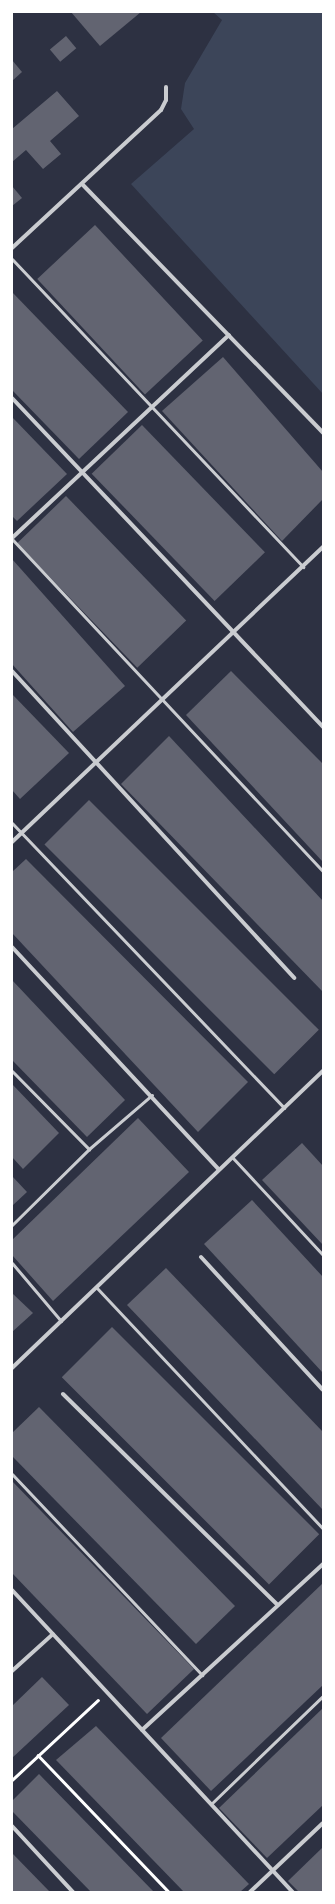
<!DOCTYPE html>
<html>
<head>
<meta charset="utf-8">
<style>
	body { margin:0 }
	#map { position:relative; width:335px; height:1904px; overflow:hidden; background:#2d3142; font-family:Manrope,sans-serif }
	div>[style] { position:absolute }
	.green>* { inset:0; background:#3c4559 }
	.building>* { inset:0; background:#626471; transform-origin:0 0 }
	.path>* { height:2.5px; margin:-1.25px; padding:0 1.25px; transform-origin:1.25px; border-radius:1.25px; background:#fff }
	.service>* { height:3px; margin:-1.5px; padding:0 1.5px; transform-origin:1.5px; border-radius:1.5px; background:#caccd0 }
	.minor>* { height:4px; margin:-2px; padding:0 2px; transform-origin:2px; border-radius:2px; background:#caccd0 }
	span { translate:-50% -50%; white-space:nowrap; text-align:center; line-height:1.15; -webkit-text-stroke:3.5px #fff; paint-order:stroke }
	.frame { position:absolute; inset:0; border:13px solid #fff; pointer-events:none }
</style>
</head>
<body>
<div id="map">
	<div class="green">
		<i style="clip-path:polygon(213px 12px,323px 12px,323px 394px,131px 184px,194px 129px,181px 109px,185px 83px,222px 20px)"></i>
	</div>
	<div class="building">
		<i style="clip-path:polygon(71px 12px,141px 12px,100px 46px)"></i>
		<i style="left:66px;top:36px;width:16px;height:21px;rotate:50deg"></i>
		<i style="clip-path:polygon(12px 60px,22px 72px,12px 81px)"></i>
		<i style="clip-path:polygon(57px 91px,79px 116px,50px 141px,61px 154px,43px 169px,26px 150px,12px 162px,12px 129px)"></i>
		<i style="clip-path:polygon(12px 186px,22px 198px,12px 206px)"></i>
		<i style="left:95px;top:225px;width:158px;height:79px;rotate:47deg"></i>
		<i style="clip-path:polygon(12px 292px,128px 412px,79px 459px,12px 390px)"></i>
		<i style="clip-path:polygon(223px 357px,323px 472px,323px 499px,282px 541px,162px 411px)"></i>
		<i style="clip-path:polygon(12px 417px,67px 474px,17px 521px,12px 516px)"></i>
		<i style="left:142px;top:425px;width:177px;height:70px;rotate:46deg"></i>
		<i style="left:66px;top:496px;width:173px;height:68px;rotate:46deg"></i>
		<i style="clip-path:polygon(12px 559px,125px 686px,73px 732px,12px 664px)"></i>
		<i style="clip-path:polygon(231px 671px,323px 764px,323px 862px,186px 715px)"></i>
		<i style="clip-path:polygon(12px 694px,69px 753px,20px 799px,12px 790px)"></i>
		<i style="clip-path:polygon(169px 736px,323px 901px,323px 992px,121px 784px)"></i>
		<i style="left:89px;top:800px;width:325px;height:63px;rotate:45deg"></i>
		<i style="clip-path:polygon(26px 859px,248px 1082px,198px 1132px,12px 933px,12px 872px)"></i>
		<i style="clip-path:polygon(12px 980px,125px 1100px,87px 1137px,12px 1060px)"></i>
		<i style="clip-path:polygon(12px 1084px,59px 1133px,23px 1169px,12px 1157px)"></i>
		<i style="clip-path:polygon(138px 1118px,189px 1172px,53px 1301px,12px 1255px,12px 1240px)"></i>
		<i style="clip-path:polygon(302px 1143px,323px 1166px,323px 1245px,262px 1180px)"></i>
		<i style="clip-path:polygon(12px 1176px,27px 1192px,12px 1206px)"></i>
		<i style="clip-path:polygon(252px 1200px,323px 1277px,323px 1373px,204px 1244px)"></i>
		<i style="clip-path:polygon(166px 1268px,323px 1432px,323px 1510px,127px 1305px)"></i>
		<i style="clip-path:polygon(12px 1293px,33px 1313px,12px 1332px)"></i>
		<i style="left:112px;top:1327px;width:293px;height:71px;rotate:45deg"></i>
		<i style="clip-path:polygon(39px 1407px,235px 1606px,196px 1644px,12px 1456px,12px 1433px)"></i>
		<i style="clip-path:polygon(12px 1481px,194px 1669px,147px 1714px,12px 1573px)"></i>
		<i style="clip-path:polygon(323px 1583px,323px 1685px,211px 1791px,161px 1738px)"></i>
		<i style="clip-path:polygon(42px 1677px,69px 1705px,12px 1758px,12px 1706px)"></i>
		<i style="clip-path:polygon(323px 1708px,323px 1805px,267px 1858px,219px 1808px)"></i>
		<i style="clip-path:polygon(96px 1726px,249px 1884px,240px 1892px,184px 1892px,56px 1760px)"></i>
		<i style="clip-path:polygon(39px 1774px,154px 1892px,91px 1892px,12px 1811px,12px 1801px)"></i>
		<i style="clip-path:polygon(323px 1847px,323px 1892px,299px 1892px,288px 1881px)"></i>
		<i style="clip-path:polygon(12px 1853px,50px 1892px,12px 1892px)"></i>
	</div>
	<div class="path">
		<i style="left:38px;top:1755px;width:190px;rotate:46.3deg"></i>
		<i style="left:12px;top:1780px;width:117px;rotate:-42.9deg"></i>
	</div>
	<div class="service">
		<i style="left:12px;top:259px;width:424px;rotate:46.6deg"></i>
		<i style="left:12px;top:539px;width:455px;rotate:46.9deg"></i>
		<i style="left:12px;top:823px;width:394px;rotate:46.3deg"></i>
		<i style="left:12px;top:1071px;width:110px;rotate:45.4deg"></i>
		<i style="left:232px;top:1157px;width:134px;rotate:47.1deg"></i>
		<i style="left:12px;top:1225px;width:108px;rotate:-44.6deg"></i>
		<i style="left:89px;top:1149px;width:83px;rotate:-40.6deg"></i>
		<i style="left:12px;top:1263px;width:76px;rotate:49.8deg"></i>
		<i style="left:96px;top:1287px;width:332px;rotate:46.8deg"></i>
		<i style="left:12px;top:1474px;width:277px;rotate:46.6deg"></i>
		<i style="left:211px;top:1804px;width:156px;rotate:-44deg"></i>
	</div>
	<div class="minor">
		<i style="left:83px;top:185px;width:345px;rotate:45.9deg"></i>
		<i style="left:12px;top:248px;width:203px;rotate:-42.8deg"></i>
		<i style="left:161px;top:110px;width:11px;rotate:-63deg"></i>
		<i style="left:166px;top:100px;width:13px;rotate:-90deg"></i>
		<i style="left:12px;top:398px;width:453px;rotate:46.6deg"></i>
		<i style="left:12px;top:538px;width:297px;rotate:-43.1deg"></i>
		<i style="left:12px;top:671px;width:417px;rotate:47.4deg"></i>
		<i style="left:12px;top:842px;width:429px;rotate:-43.5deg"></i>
		<i style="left:12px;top:947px;width:303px;rotate:47.1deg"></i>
		<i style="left:201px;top:1257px;width:180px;rotate:47.5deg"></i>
		<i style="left:12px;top:1368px;width:430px;rotate:-43.7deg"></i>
		<i style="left:63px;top:1394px;width:301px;rotate:44.5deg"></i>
		<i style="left:12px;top:1590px;width:413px;rotate:47.1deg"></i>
		<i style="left:12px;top:1671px;width:55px;rotate:-42.1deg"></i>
		<i style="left:142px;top:1730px;width:246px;rotate:-42.5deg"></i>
		<i style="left:12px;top:1826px;width:90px;rotate:47.3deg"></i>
		<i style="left:250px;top:1892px;width:100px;rotate:-43.4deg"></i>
	</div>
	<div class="frame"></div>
</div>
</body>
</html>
